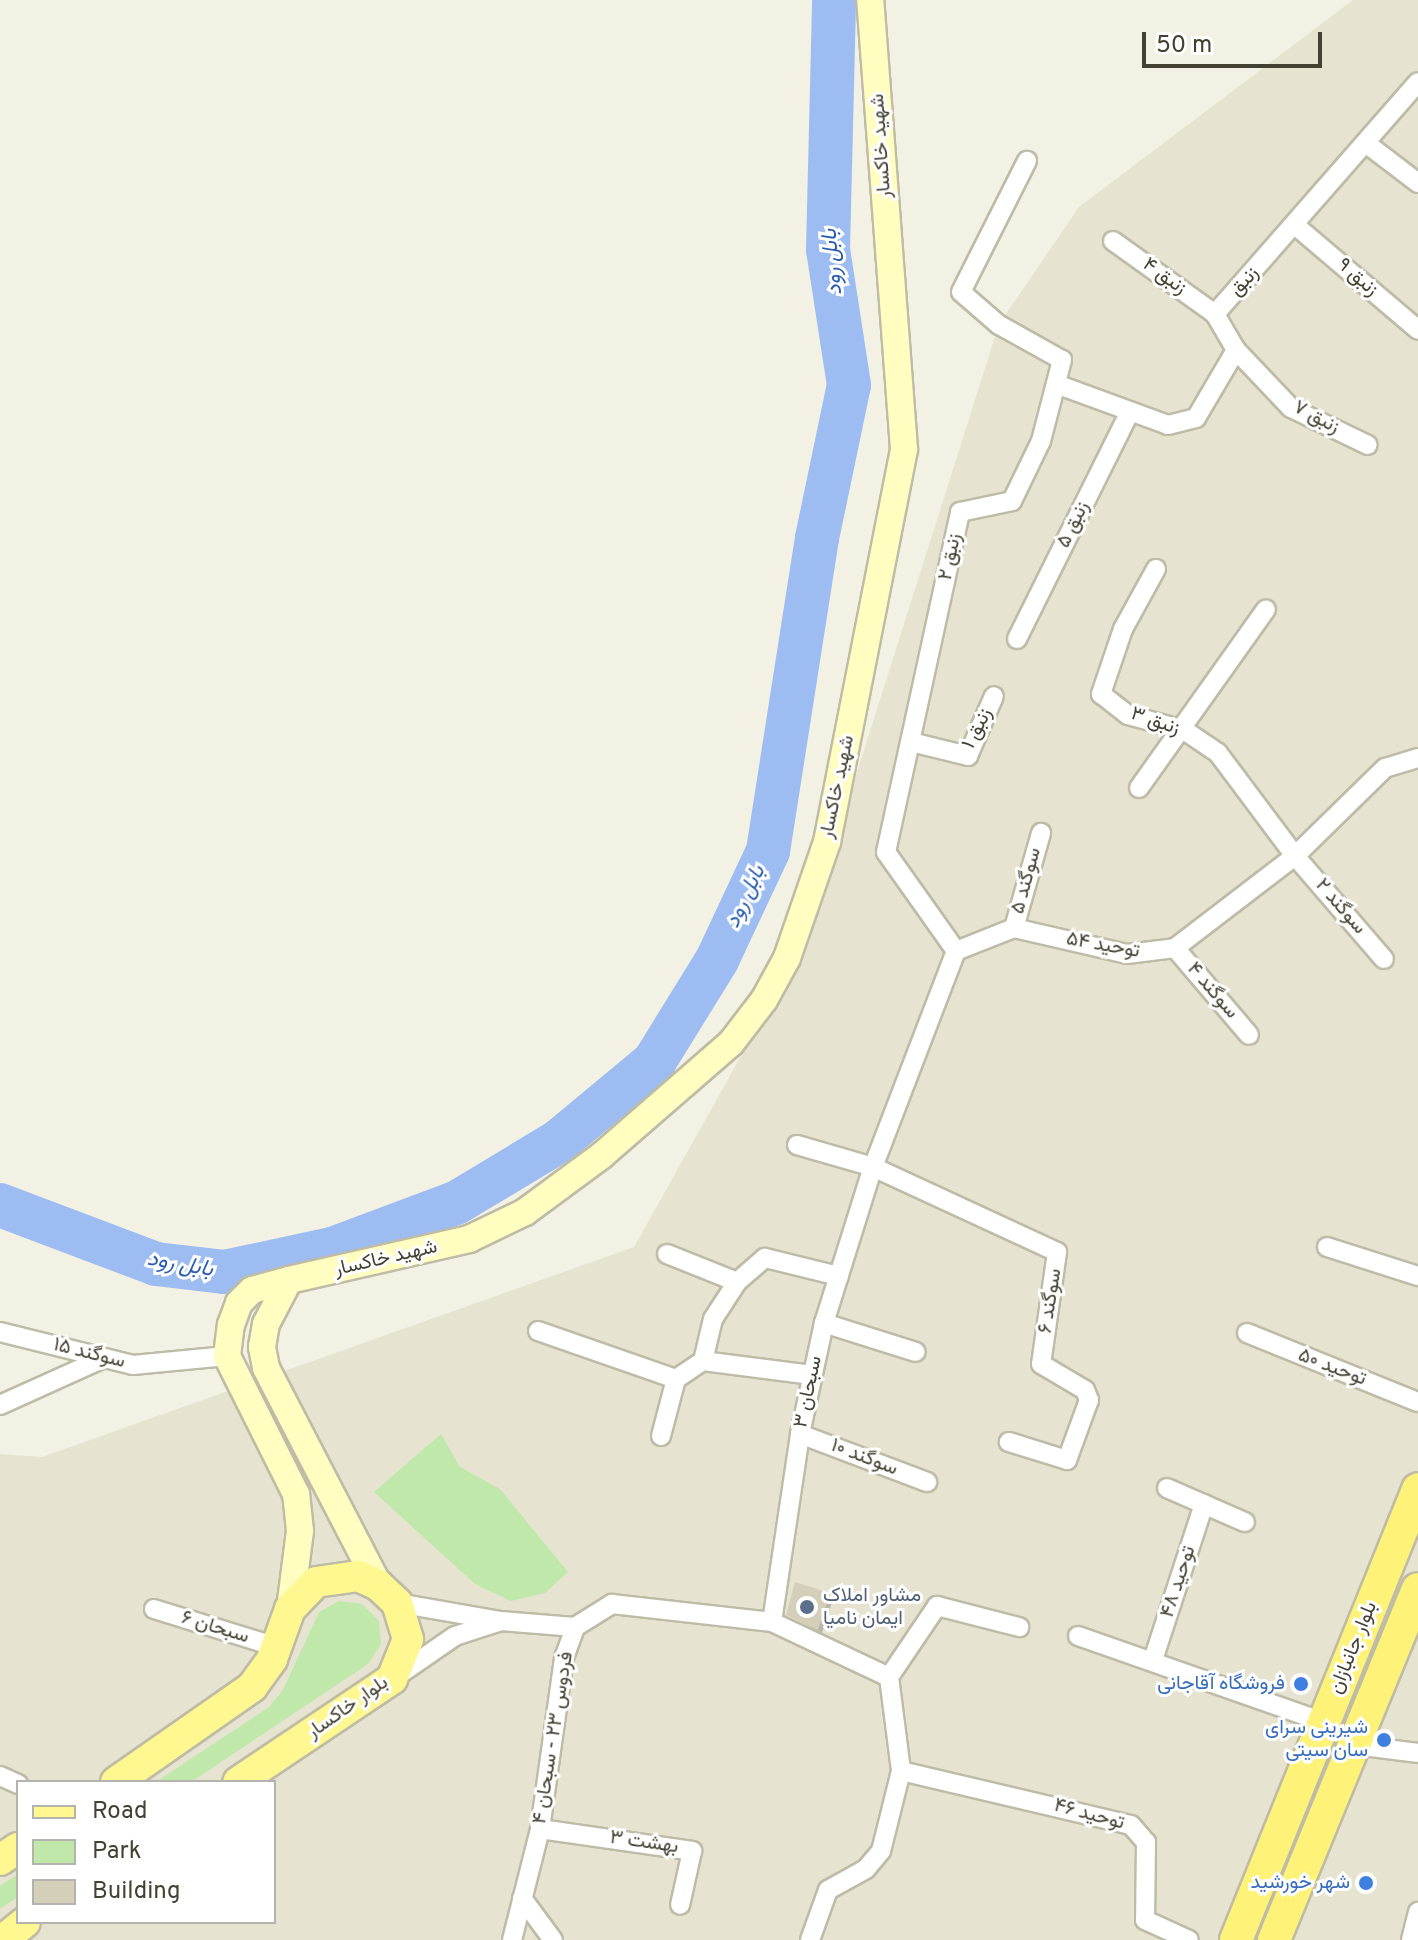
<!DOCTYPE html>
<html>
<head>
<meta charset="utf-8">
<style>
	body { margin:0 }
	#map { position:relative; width:1418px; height:1940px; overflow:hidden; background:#f2f1e3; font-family:Overpass,Vazirmatn,sans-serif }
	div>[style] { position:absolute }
	.residential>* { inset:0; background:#e6e4d1 }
	.green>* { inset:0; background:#bfe8aa }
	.shadow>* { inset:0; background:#0003 }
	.river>* { height:44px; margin:-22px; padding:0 22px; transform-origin:22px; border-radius:22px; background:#9dbdf2 }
	.building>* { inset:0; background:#d4cfb8 }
	.roads { filter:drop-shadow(2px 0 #bebba6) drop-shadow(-2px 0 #bebba6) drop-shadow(0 2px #bebba6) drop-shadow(0 -2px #bebba6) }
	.minor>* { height:18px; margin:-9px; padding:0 9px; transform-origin:9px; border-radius:9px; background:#fff }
	.secondary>* { height:26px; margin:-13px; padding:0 13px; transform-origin:13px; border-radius:13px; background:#fffdc0 }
	.primary>* { height:30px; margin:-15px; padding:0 15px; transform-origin:15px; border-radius:15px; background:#fff78f }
	.trunk>* { height:32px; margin:-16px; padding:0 16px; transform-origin:16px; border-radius:16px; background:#fff278 }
	.dots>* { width:22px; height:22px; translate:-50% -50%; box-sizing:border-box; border:4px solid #fff; border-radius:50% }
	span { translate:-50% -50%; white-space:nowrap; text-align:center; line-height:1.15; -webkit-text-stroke:6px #fff; paint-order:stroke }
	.street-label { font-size:20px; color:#444133 }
	.service-label { font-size:20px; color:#4e5e75 }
	.left { translate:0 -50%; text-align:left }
	.shop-label { font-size:20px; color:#366cbe }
	.right { translate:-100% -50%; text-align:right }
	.water-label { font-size:22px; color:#2a5cb2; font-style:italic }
	.legend { position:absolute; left:16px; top:1780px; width:260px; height:144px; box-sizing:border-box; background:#fff; border:2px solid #b4b3ad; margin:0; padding:10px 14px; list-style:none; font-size:24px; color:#444133 }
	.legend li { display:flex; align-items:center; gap:16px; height:40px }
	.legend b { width:40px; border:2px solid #b4b3ad }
	.scale { position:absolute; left:1142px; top:32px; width:180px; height:36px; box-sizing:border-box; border:4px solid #444133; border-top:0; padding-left:10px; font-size:24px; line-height:28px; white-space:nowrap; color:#444133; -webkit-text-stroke:6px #fff; paint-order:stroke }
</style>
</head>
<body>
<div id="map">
	<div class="residential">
		<i style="clip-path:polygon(evenodd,1353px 0,1418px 0,1418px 1940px,0 1940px,0 1454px,42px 1457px,634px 1247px,801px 949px,999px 324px,1079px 207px,1353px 0,18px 1782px,274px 1782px,274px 1922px,18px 1922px,18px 1782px)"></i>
	</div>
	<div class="green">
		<i style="clip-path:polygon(441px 1434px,460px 1467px,500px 1489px,568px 1572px,545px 1593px,511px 1601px,475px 1584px,374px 1492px)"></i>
		<i style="clip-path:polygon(339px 1601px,362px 1604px,379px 1621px,381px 1644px,368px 1664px,191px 1782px,156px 1782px,269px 1707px,283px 1690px,319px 1612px)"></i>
		<i style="clip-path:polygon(18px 1874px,18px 1897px,0 1909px,0 1886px)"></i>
	</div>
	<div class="shadow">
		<i style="clip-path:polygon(829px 1595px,833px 1599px,822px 1633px,788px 1615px)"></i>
	</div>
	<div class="river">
		<i style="left:0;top:1205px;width:167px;rotate:20.7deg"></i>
		<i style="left:156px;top:1264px;width:68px;rotate:6.7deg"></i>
		<i style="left:224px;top:1272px;width:110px;rotate:-12deg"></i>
		<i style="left:332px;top:1249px;width:132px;rotate:-20.4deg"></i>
		<i style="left:456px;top:1203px;width:120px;rotate:-31deg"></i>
		<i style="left:559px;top:1141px;width:124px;rotate:-39.7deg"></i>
		<i style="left:654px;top:1062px;width:120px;rotate:-58.3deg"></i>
		<i style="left:717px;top:960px;width:120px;rotate:-64.9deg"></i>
		<i style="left:768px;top:851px;width:317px;rotate:-81.1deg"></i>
		<i style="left:817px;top:538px;width:156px;rotate:-78.2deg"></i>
		<i style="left:849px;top:385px;width:137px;rotate:-98.8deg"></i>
		<i style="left:828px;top:250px;width:250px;rotate:-88.6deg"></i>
	</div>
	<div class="building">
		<i style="clip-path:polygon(795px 1582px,830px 1593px,818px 1630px,786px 1615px)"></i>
	</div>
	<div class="roads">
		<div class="minor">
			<i style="left:1367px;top:144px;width:64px;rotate:37.4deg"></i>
			<i style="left:1296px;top:226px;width:160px;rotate:40.4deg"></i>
			<i style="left:1113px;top:241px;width:125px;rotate:35.6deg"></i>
			<i style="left:1236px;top:350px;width:80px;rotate:46.5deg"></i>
			<i style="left:1291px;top:408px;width:85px;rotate:25.7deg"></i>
			<i style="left:1056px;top:384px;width:119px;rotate:20.1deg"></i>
			<i style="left:1168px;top:425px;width:29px;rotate:-14deg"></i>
			<i style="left:1196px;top:418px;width:79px;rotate:-59.5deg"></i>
			<i style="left:1236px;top:350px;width:42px;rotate:-120.3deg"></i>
			<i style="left:1215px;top:314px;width:308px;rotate:-48.8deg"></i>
			<i style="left:1156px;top:569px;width:68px;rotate:118.8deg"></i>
			<i style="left:1123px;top:629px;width:69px;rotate:108.7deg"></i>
			<i style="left:1101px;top:694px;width:34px;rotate:38deg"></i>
			<i style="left:1128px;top:715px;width:58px;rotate:15deg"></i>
			<i style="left:1184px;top:730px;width:41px;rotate:34.1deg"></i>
			<i style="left:1218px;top:753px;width:129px;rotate:53.2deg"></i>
			<i style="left:1295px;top:856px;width:136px;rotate:49.2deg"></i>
			<i style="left:1017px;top:639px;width:254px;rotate:-63.6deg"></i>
			<i style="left:911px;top:742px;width:59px;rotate:13.8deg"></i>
			<i style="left:968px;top:756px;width:65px;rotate:-66.6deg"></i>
			<i style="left:1139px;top:788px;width:219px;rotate:-54.6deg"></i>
			<i style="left:1014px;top:928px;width:99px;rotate:-74.1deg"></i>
			<i style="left:1175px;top:948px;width:114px;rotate:49.6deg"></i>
			<i style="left:956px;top:951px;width:121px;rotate:-125.3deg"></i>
			<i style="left:886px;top:852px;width:348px;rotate:-77.7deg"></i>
			<i style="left:960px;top:512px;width:53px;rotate:-11.9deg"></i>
			<i style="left:1012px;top:501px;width:67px;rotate:-64.2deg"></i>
			<i style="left:1041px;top:441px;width:84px;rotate:-75.5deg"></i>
			<i style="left:1062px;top:360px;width:72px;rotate:-150.9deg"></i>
			<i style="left:999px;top:325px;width:50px;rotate:-139deg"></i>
			<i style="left:961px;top:292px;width:147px;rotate:-63.3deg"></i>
			<i style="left:797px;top:1145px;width:79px;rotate:16.1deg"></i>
			<i style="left:873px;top:1167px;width:203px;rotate:24.8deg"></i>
			<i style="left:1057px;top:1252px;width:113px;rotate:98.1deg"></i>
			<i style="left:1041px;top:1364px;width:51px;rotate:30.6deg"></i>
			<i style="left:1085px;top:1390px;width:11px;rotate:68deg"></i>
			<i style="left:1089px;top:1400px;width:64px;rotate:110.1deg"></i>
			<i style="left:1067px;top:1460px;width:61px;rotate:-162.8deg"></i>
			<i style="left:1327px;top:1247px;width:96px;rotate:17.7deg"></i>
			<i style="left:667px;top:1254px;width:75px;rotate:21.8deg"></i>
			<i style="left:824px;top:1323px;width:96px;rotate:17.5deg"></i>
			<i style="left:538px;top:1331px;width:146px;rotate:19.2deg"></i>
			<i style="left:0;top:1332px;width:137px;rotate:13.9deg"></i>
			<i style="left:133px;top:1365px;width:94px;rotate:-5.5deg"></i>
			<i style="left:1247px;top:1333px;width:184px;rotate:22deg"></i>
			<i style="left:703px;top:1361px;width:110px;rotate:7.3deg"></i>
			<i style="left:0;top:1405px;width:114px;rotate:-24.3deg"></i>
			<i style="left:800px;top:1434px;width:136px;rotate:20.7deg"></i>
			<i style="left:661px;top:1436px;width:59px;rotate:-75.3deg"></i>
			<i style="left:676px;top:1379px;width:32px;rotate:-34deg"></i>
			<i style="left:703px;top:1361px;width:43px;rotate:-76.6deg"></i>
			<i style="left:713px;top:1319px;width:44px;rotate:-57deg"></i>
			<i style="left:737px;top:1282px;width:37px;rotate:-41deg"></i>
			<i style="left:765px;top:1258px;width:76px;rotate:13.7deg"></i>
			<i style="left:1167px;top:1488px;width:85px;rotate:23.6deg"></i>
			<i style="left:154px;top:1609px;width:129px;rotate:17.2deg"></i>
			<i style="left:501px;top:1621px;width:74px;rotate:4.6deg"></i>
			<i style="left:772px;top:1622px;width:190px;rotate:-81.5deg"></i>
			<i style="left:800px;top:1434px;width:114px;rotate:-77.8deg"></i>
			<i style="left:824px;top:1323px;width:164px;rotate:-72.6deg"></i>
			<i style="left:873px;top:1167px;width:231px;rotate:-69deg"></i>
			<i style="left:956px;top:951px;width:62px;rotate:-21.6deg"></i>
			<i style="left:1014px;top:928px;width:116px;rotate:13deg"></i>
			<i style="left:1127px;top:954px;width:48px;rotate:-7.1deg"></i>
			<i style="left:1175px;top:948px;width:151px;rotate:-37.5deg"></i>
			<i style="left:1295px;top:856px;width:126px;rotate:-44.4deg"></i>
			<i style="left:1385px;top:768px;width:34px;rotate:-17deg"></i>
			<i style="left:1078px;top:1636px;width:261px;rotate:19.3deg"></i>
			<i style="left:1153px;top:1660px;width:164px;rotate:-71.9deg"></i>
			<i style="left:397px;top:1676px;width:70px;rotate:-34.6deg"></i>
			<i style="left:455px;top:1636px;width:48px;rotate:-18.1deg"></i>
			<i style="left:501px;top:1621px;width:106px;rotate:-170.2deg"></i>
			<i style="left:889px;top:1677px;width:86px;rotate:-55.9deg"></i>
			<i style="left:937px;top:1606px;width:85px;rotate:14.4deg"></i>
			<i style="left:1354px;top:1745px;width:64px;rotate:7.1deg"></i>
			<i style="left:901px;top:1771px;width:236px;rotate:13.2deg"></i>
			<i style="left:1131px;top:1825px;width:23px;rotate:49deg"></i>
			<i style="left:1146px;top:1842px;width:78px;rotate:90.7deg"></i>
			<i style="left:1145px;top:1920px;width:48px;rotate:24.4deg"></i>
			<i style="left:0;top:1776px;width:20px;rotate:24deg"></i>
			<i style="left:540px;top:1829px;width:154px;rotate:8.2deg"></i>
			<i style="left:692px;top:1851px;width:55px;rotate:102.5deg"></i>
			<i style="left:522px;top:1898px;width:52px;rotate:53.6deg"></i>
			<i style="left:512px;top:1940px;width:114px;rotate:-75.8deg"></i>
			<i style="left:540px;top:1829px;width:173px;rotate:-82deg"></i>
			<i style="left:564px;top:1658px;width:33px;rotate:-70deg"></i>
			<i style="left:575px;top:1627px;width:44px;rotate:-31.9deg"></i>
			<i style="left:612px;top:1604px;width:161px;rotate:6.4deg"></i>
			<i style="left:772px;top:1622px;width:129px;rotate:25.2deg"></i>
			<i style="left:889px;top:1677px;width:95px;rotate:82.7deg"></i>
			<i style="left:901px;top:1771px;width:82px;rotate:104deg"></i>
			<i style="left:881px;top:1851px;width:23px;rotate:130deg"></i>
			<i style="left:866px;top:1869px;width:43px;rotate:151.1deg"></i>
			<i style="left:828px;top:1890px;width:53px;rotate:109.8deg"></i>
			<i style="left:1411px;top:1940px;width:29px;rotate:-76deg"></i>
		</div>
		<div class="secondary">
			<i style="left:289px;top:1280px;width:185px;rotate:-12.8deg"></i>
			<i style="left:469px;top:1239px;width:62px;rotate:-25.7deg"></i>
			<i style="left:525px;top:1212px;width:94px;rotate:-36.4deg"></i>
			<i style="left:601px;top:1156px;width:172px;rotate:-41deg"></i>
			<i style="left:731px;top:1043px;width:54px;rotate:-52.5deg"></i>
			<i style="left:764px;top:1000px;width:48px;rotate:-61.3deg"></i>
			<i style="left:787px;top:958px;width:123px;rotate:-71deg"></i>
			<i style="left:827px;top:842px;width:400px;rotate:-78.9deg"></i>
			<i style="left:904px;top:449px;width:450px;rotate:-94.3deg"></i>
			<i style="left:290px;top:1609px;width:79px;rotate:-82.7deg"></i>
			<i style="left:300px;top:1531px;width:37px;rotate:-96deg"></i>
			<i style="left:296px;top:1494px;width:154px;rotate:-116.6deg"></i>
			<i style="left:227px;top:1356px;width:31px;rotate:-83deg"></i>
			<i style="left:231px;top:1325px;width:23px;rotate:-70deg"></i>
			<i style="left:239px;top:1303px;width:18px;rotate:-45deg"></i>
			<i style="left:252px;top:1290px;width:38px;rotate:-15deg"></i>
			<i style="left:289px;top:1280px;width:50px;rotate:117.6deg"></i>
			<i style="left:266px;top:1324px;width:23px;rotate:100deg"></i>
			<i style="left:262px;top:1347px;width:21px;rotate:79deg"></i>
			<i style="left:266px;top:1368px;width:243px;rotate:62.6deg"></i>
		</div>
		<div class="primary">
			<i style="left:116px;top:1782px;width:166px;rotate:-34.9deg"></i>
			<i style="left:252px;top:1687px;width:34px;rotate:-54deg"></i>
			<i style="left:272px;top:1659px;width:53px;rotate:-70.2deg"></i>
			<i style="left:290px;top:1609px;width:37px;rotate:-46deg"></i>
			<i style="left:316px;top:1582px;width:42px;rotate:-8.1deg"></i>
			<i style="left:358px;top:1576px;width:22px;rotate:24deg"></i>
			<i style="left:378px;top:1585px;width:26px;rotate:43deg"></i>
			<i style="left:397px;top:1603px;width:38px;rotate:73deg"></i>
			<i style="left:408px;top:1639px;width:43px;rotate:111.8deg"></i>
			<i style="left:392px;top:1679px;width:185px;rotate:146.2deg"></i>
			<i style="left:0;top:1860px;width:22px;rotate:-34deg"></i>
			<i style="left:3px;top:1940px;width:28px;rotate:-39deg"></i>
		</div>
		<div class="trunk">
			<i style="left:1236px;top:1940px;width:486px;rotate:-68deg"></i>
			<i style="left:1274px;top:1940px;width:379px;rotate:-67.7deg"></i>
		</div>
	</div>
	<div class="dots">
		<i style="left:807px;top:1607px;background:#5c6f8a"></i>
		<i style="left:1301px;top:1684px;background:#3f7fe0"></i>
		<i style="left:1384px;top:1740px;background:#3f7fe0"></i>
		<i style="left:1366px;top:1883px;background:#3f7fe0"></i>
	</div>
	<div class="street-label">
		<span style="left:882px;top:146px;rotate:-94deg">شهید خاکسار</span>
		<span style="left:1164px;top:277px;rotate:36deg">زنبق ۴</span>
		<span style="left:1357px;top:278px;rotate:41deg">زنبق ۹</span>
		<span style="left:1245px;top:282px;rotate:-47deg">زنبق</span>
		<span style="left:1316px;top:418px;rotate:28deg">زنبق ۷</span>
		<span style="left:1074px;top:525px;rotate:-64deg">زنبق ۵</span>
		<span style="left:951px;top:557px;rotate:-78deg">زنبق ۲</span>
		<span style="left:1155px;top:722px;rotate:19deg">زنبق ۳</span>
		<span style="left:978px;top:729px;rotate:-63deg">زنبق ۱</span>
		<span style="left:838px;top:787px;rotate:-78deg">شهید خاکسار</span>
		<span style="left:1027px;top:881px;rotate:-75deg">سوگند ۵</span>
		<span style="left:1340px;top:907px;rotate:49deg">سوگند ۲</span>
		<span style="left:1103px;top:946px;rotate:10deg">توحید ۵۴</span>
		<span style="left:1212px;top:991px;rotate:49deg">سوگند ۴</span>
		<span style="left:386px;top:1259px;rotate:-13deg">شهید خاکسار</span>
		<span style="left:1051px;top:1301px;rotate:-81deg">سوگند ۶</span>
		<span style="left:89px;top:1354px;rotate:14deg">سوگند ۱۵</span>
		<span style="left:1332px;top:1368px;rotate:21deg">توحید ۵۰</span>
		<span style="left:809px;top:1392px;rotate:-78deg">سبحان ۳</span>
		<span style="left:864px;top:1458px;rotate:21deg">سوگند ۱۰</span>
		<span style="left:1179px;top:1582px;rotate:-72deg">توحید ۴۸</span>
		<span style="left:215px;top:1628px;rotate:17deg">سبحان ۶</span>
		<span style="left:1354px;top:1648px;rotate:-68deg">بلوار جانبازان</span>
		<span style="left:348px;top:1708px;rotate:-35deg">بلوار خاکسار</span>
		<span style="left:554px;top:1738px;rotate:-81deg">فردوس ۲۳ - سبحان ۴</span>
		<span style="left:1089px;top:1815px;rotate:15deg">توحید ۴۶</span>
		<span style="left:644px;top:1843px;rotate:8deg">بهشت ۳</span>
	</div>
	<div class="service-label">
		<span class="left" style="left:823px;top:1608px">مشاور املاک<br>ایمان نامیا</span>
	</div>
	<div class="shop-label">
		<span class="right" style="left:1285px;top:1684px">فروشگاه آقاجانی</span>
		<span class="right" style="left:1368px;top:1740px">شیرینی سرای<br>سان سیتی</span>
		<span class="right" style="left:1350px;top:1883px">شهر خورشید</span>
	</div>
	<div class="water-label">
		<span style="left:833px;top:262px;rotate:-95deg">بابل رود</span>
		<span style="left:746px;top:897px;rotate:-65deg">بابل رود</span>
		<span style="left:180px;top:1265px;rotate:10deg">بابل رود</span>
	</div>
	<ul class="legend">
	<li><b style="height:10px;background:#fff78f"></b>Road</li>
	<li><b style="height:22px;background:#bfe8aa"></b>Park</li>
	<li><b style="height:22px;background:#d4cfb8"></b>Building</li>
	</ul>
	<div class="scale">50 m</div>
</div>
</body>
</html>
